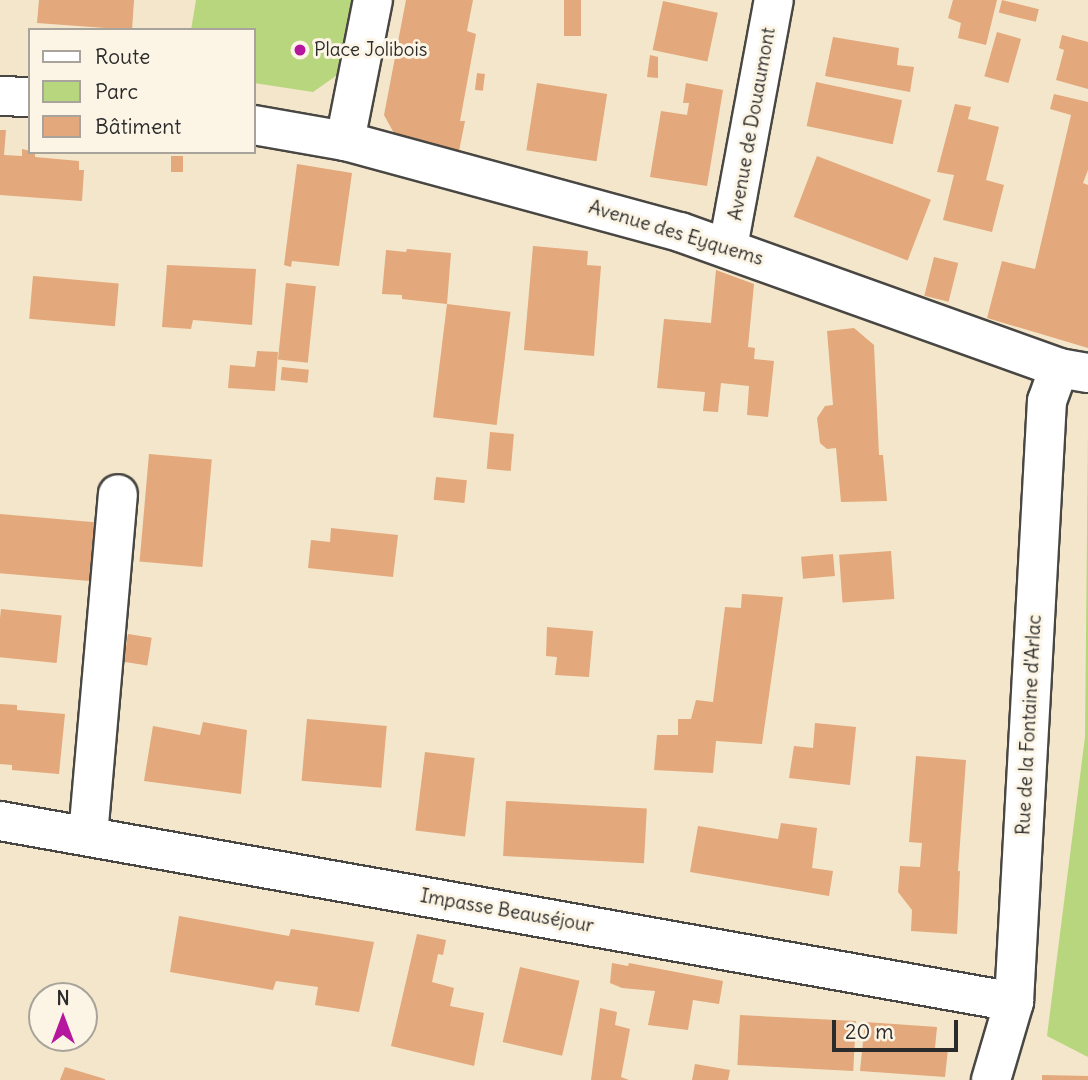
<!DOCTYPE html>
<html>
<head>
<meta charset="utf-8">
<style>
	body { margin:0 }
	#map { position:relative; width:1088px; height:1080px; overflow:hidden; background:#f3e6ca; font-family:Delius,sans-serif }
	div>[style] { position:absolute }
	.green>* { inset:0; background:#b8d67d }
	.building>* { inset:0; background:#e3a87b; transform-origin:0 0 }
	.roads { filter:drop-shadow(2px 0 #494743) drop-shadow(-2px 0 #494743) drop-shadow(0 2px #494743) drop-shadow(0 -2px #494743) }
	.minor>* { height:38px; margin:-19px; padding:0 19px; transform-origin:19px; border-radius:19px; background:#fff }
	.dots>* { width:19px; height:19px; translate:-50% -50%; box-sizing:border-box; border:4px solid #fcf5e5; border-radius:50% }
	span { translate:-50% -50%; white-space:nowrap; text-align:center; line-height:1.15; -webkit-text-stroke:6px #fcf5e5; paint-order:stroke }
	.poi-label { font-size:19px; color:#2b2b2b }
	.left { translate:0 -50%; text-align:left }
	.street-label { font-size:19px; color:#2b2b2b }
	.legend { position:absolute; left:28px; top:28px; width:228px; height:126px; box-sizing:border-box; background:#fcf5e5; border:2px solid #a8a49b; margin:0; padding:9px 12px; list-style:none; font-size:21px; color:#2b2b2b }
	.legend li { display:flex; align-items:center; gap:14px; height:35px }
	.legend b { width:35px; border:2px solid #a8a49b }
	.north { position:absolute; left:28px; top:982px; width:70px; height:70px; box-sizing:border-box; background:#fcf5e5; border:2px solid #a8a49b; border-radius:50%; rotate:0deg; font-size:19px; font-weight:700; line-height:28px; text-align:center; color:#2b2b2b }
	.north::after { content:''; display:block; margin:auto; width:24px; height:32px; background:#b5179e; clip-path:polygon(50% 0,100% 100%,50% 72%,0 100%) }
	.scale { position:absolute; left:832px; top:1020px; width:126px; height:32px; box-sizing:border-box; border:4px solid #2b2b2b; border-top:0; padding-left:9px; font-size:21px; line-height:24px; white-space:nowrap; color:#2b2b2b; -webkit-text-stroke:5px #fcf5e5; paint-order:stroke }
</style>
</head>
<body>
<div id="map">
	<div class="green">
		<i style="clip-path:polygon(196px 0,356px 0,343px 71px,313px 92px,254px 83px,254px 30px,191px 30px)"></i>
		<i style="clip-path:polygon(1088px 432px,1088px 1057px,1047px 1036px,1085px 737px)"></i>
	</div>
	<div class="building">
		<i style="clip-path:polygon(39px 0,134px 0,132px 30px,37px 23px)"></i>
		<i style="clip-path:polygon(406px 0,473px 0,467px 31px,476px 34px,460px 121px,465px 121px,459px 151px,395px 135px,384px 115px)"></i>
		<i style="left:564px;top:0;width:17px;height:36px"></i>
		<i style="clip-path:polygon(953px 0,997px 0,986px 45px,958px 38px,961px 23px,948px 18px)"></i>
		<i style="left:1002px;top:0;width:38px;height:13px;rotate:14deg"></i>
		<i style="left:663px;top:1px;width:56px;height:50px;rotate:12deg"></i>
		<i style="left:997px;top:32px;width:25px;height:46px;rotate:16deg"></i>
		<i style="clip-path:polygon(1062px 35px,1088px 42px,1088px 89px,1056px 80px,1064px 50px,1059px 48px)"></i>
		<i style="clip-path:polygon(833px 37px,899px 48px,897px 65px,914px 67px,910px 92px,825px 76px)"></i>
		<i style="clip-path:polygon(650px 55px,658px 57px,658px 78px,647px 77px)"></i>
		<i style="left:477px;top:73px;width:8px;height:17px;rotate:7deg"></i>
		<i style="left:816px;top:82px;width:88px;height:45px;rotate:12deg"></i>
		<i style="left:537px;top:83px;width:71px;height:68px;rotate:9deg"></i>
		<i style="clip-path:polygon(686px 83px,723px 90px,707px 186px,650px 177px,661px 111px,687px 115px,689px 103px,683px 103px)"></i>
		<i style="clip-path:polygon(1054px 94px,1088px 102px,1088px 170px,1083px 183px,1088px 185px,1088px 348px,987px 318px,1002px 261px,1035px 269px,1071px 115px,1050px 109px)"></i>
		<i style="clip-path:polygon(955px 104px,971px 107px,968px 119px,999px 127px,986px 180px,1004px 185px,992px 232px,943px 220px,954px 175px,937px 172px)"></i>
		<i style="clip-path:polygon(0 130px,6px 130px,4px 155px,22px 156px,22px 149px,35px 152px,35px 157px,79px 161px,79px 170px,84px 170px,82px 201px,0 195px)"></i>
		<i style="left:171px;top:156px;width:12px;height:16px"></i>
		<i style="left:817px;top:156px;width:122px;height:65px;rotate:21deg"></i>
		<i style="clip-path:polygon(297px 164px,352px 173px,339px 266px,292px 261px,291px 267px,284px 265px)"></i>
		<i style="clip-path:polygon(533px 246px,588px 251px,587px 265px,601px 266px,594px 356px,524px 350px)"></i>
		<i style="clip-path:polygon(407px 249px,451px 253px,447px 304px,402px 299px,402px 295px,382px 294px,386px 250px,406px 252px)"></i>
		<i style="left:934px;top:257px;width:25px;height:40px;rotate:14deg"></i>
		<i style="clip-path:polygon(167px 265px,256px 269px,252px 325px,193px 320px,191px 329px,162px 327px)"></i>
		<i style="clip-path:polygon(716px 270px,754px 284px,748px 347px,755px 348px,754px 359px,774px 361px,768px 417px,747px 415px,749px 386px,721px 383px,718px 412px,703px 411px,705px 392px,657px 388px,664px 319px,711px 323px)"></i>
		<i style="left:33px;top:276px;width:86px;height:43px;rotate:5deg"></i>
		<i style="left:286px;top:283px;width:30px;height:77px;rotate:6deg"></i>
		<i style="left:447px;top:304px;width:64px;height:114px;rotate:7deg"></i>
		<i style="clip-path:polygon(854px 328px,874px 345px,879px 455px,883px 455px,887px 501px,841px 502px,836px 448px,827px 449px,820px 443px,817px 418px,825px 406px,833px 405px,827px 331px)"></i>
		<i style="clip-path:polygon(257px 351px,278px 352px,275px 391px,228px 388px,230px 365px,255px 367px)"></i>
		<i style="left:282px;top:367px;width:27px;height:13px;rotate:6deg"></i>
		<i style="left:490px;top:432px;width:24px;height:37px;rotate:5deg"></i>
		<i style="left:149px;top:454px;width:63px;height:108px;rotate:5deg"></i>
		<i style="left:436px;top:477px;width:31px;height:23px;rotate:6deg"></i>
		<i style="left:0;top:514px;width:98px;height:59px;rotate:5deg"></i>
		<i style="clip-path:polygon(331px 528px,398px 535px,393px 577px,308px 568px,311px 540px,330px 542px)"></i>
		<i style="left:891px;top:551px;width:48px;height:52px;rotate:86deg"></i>
		<i style="left:833px;top:554px;width:22px;height:32px;rotate:85deg"></i>
		<i style="clip-path:polygon(742px 594px,783px 597px,762px 744px,716px 741px,713px 773px,654px 770px,657px 735px,678px 735px,678px 719px,691px 719px,696px 700px,713px 702px,725px 607px,741px 608px)"></i>
		<i style="left:1px;top:609px;width:61px;height:48px;rotate:6deg"></i>
		<i style="clip-path:polygon(547px 627px,593px 631px,589px 677px,555px 675px,557px 657px,546px 656px)"></i>
		<i style="left:128px;top:634px;width:24px;height:28px;rotate:9deg"></i>
		<i style="clip-path:polygon(0 704px,17px 705px,17px 710px,65px 714px,59px 774px,12px 770px,12px 765px,0 764px)"></i>
		<i style="left:307px;top:719px;width:80px;height:62px;rotate:5deg"></i>
		<i style="clip-path:polygon(203px 722px,247px 730px,241px 794px,144px 781px,153px 726px,200px 735px)"></i>
		<i style="clip-path:polygon(815px 723px,856px 727px,850px 785px,789px 778px,794px 746px,813px 748px)"></i>
		<i style="left:425px;top:752px;width:50px;height:79px;rotate:7deg"></i>
		<i style="clip-path:polygon(916px 756px,966px 760px,958px 871px,960px 871px,957px 934px,911px 931px,912px 910px,898px 892px,900px 866px,920px 867px,922px 843px,909px 842px)"></i>
		<i style="left:506px;top:801px;width:141px;height:55px;rotate:3deg"></i>
		<i style="clip-path:polygon(781px 823px,817px 828px,812px 868px,833px 871px,829px 896px,690px 872px,698px 826px,778px 839px)"></i>
		<i style="clip-path:polygon(179px 916px,289px 936px,291px 929px,374px 942px,359px 1012px,315px 1005px,318px 987px,276px 981px,273px 990px,170px 972px)"></i>
		<i style="clip-path:polygon(417px 934px,446px 940px,443px 955px,438px 954px,432px 982px,454px 988px,450px 1006px,484px 1013px,474px 1066px,391px 1046px)"></i>
		<i style="clip-path:polygon(612px 963px,628px 966px,629px 963px,723px 981px,719px 1004px,693px 1000px,688px 1030px,648px 1025px,655px 991px,622px 988px,610px 983px)"></i>
		<i style="left:520px;top:967px;width:61px;height:77px;rotate:13deg"></i>
		<i style="clip-path:polygon(600px 1008px,617px 1012px,615px 1025px,630px 1029px,621px 1077px,629px 1080px,591px 1080px)"></i>
		<i style="left:740px;top:1015px;width:116px;height:50px;rotate:3deg"></i>
		<i style="clip-path:polygon(865px 1022px,937px 1027px,935px 1048px,948px 1049px,945px 1077px,860px 1071px)"></i>
		<i style="clip-path:polygon(695px 1064px,730px 1070px,728px 1080px,692px 1080px)"></i>
		<i style="clip-path:polygon(65px 1067px,105px 1079px,105px 1080px,60px 1080px)"></i>
		<i style="clip-path:polygon(1042px 1075px,1088px 1076px,1088px 1080px,1042px 1080px)"></i>
	</div>
	<div class="roads">
		<div class="minor">
			<i style="left:0;top:96px;width:30px;rotate:2deg"></i>
			<i style="left:254px;top:125px;width:92px;rotate:10deg"></i>
			<i style="left:345px;top:141px;width:347px;rotate:15.2deg"></i>
			<i style="left:680px;top:232px;width:403px;rotate:19.7deg"></i>
			<i style="left:1059px;top:368px;width:29px;rotate:10deg"></i>
			<i style="left:345px;top:141px;width:144px;rotate:-78.8deg"></i>
			<i style="left:728px;top:247px;width:251px;rotate:-79.5deg"></i>
			<i style="left:0;top:821px;width:1030px;rotate:10.12deg"></i>
			<i style="left:88px;top:836px;width:343px;rotate:-85deg"></i>
			<i style="left:991px;top:1080px;width:81px;rotate:-73.6deg"></i>
			<i style="left:1014px;top:1002px;width:602px;rotate:-86.86deg"></i>
			<i style="left:1047px;top:401px;width:35px;rotate:-70deg"></i>
		</div>
	</div>
	<div class="dots">
		<i style="left:300px;top:50px;background:#b5179e"></i>
	</div>
	<div class="poi-label">
		<span class="left" style="left:314px;top:50px">Place Jolibois</span>
	</div>
	<div class="street-label">
		<span style="left:752px;top:124px;rotate:-80deg">Avenue de Douaumont</span>
		<span style="left:676px;top:233px;rotate:17deg">Avenue des Eyquems</span>
		<span style="left:1029px;top:725px;rotate:-87deg">Rue de la Fontaine d'Arlac</span>
		<span style="left:507px;top:911px;rotate:10deg">Impasse Beauséjour</span>
	</div>
	<ul class="legend">
	<li><b style="height:9px;background:#fff"></b>Route</li>
	<li><b style="height:19px;background:#b8d67d"></b>Parc</li>
	<li><b style="height:19px;background:#e3a87b"></b>Bâtiment</li>
	</ul>
	<div class="north">N</div>
	<div class="scale">20 m</div>
</div>
</body>
</html>
